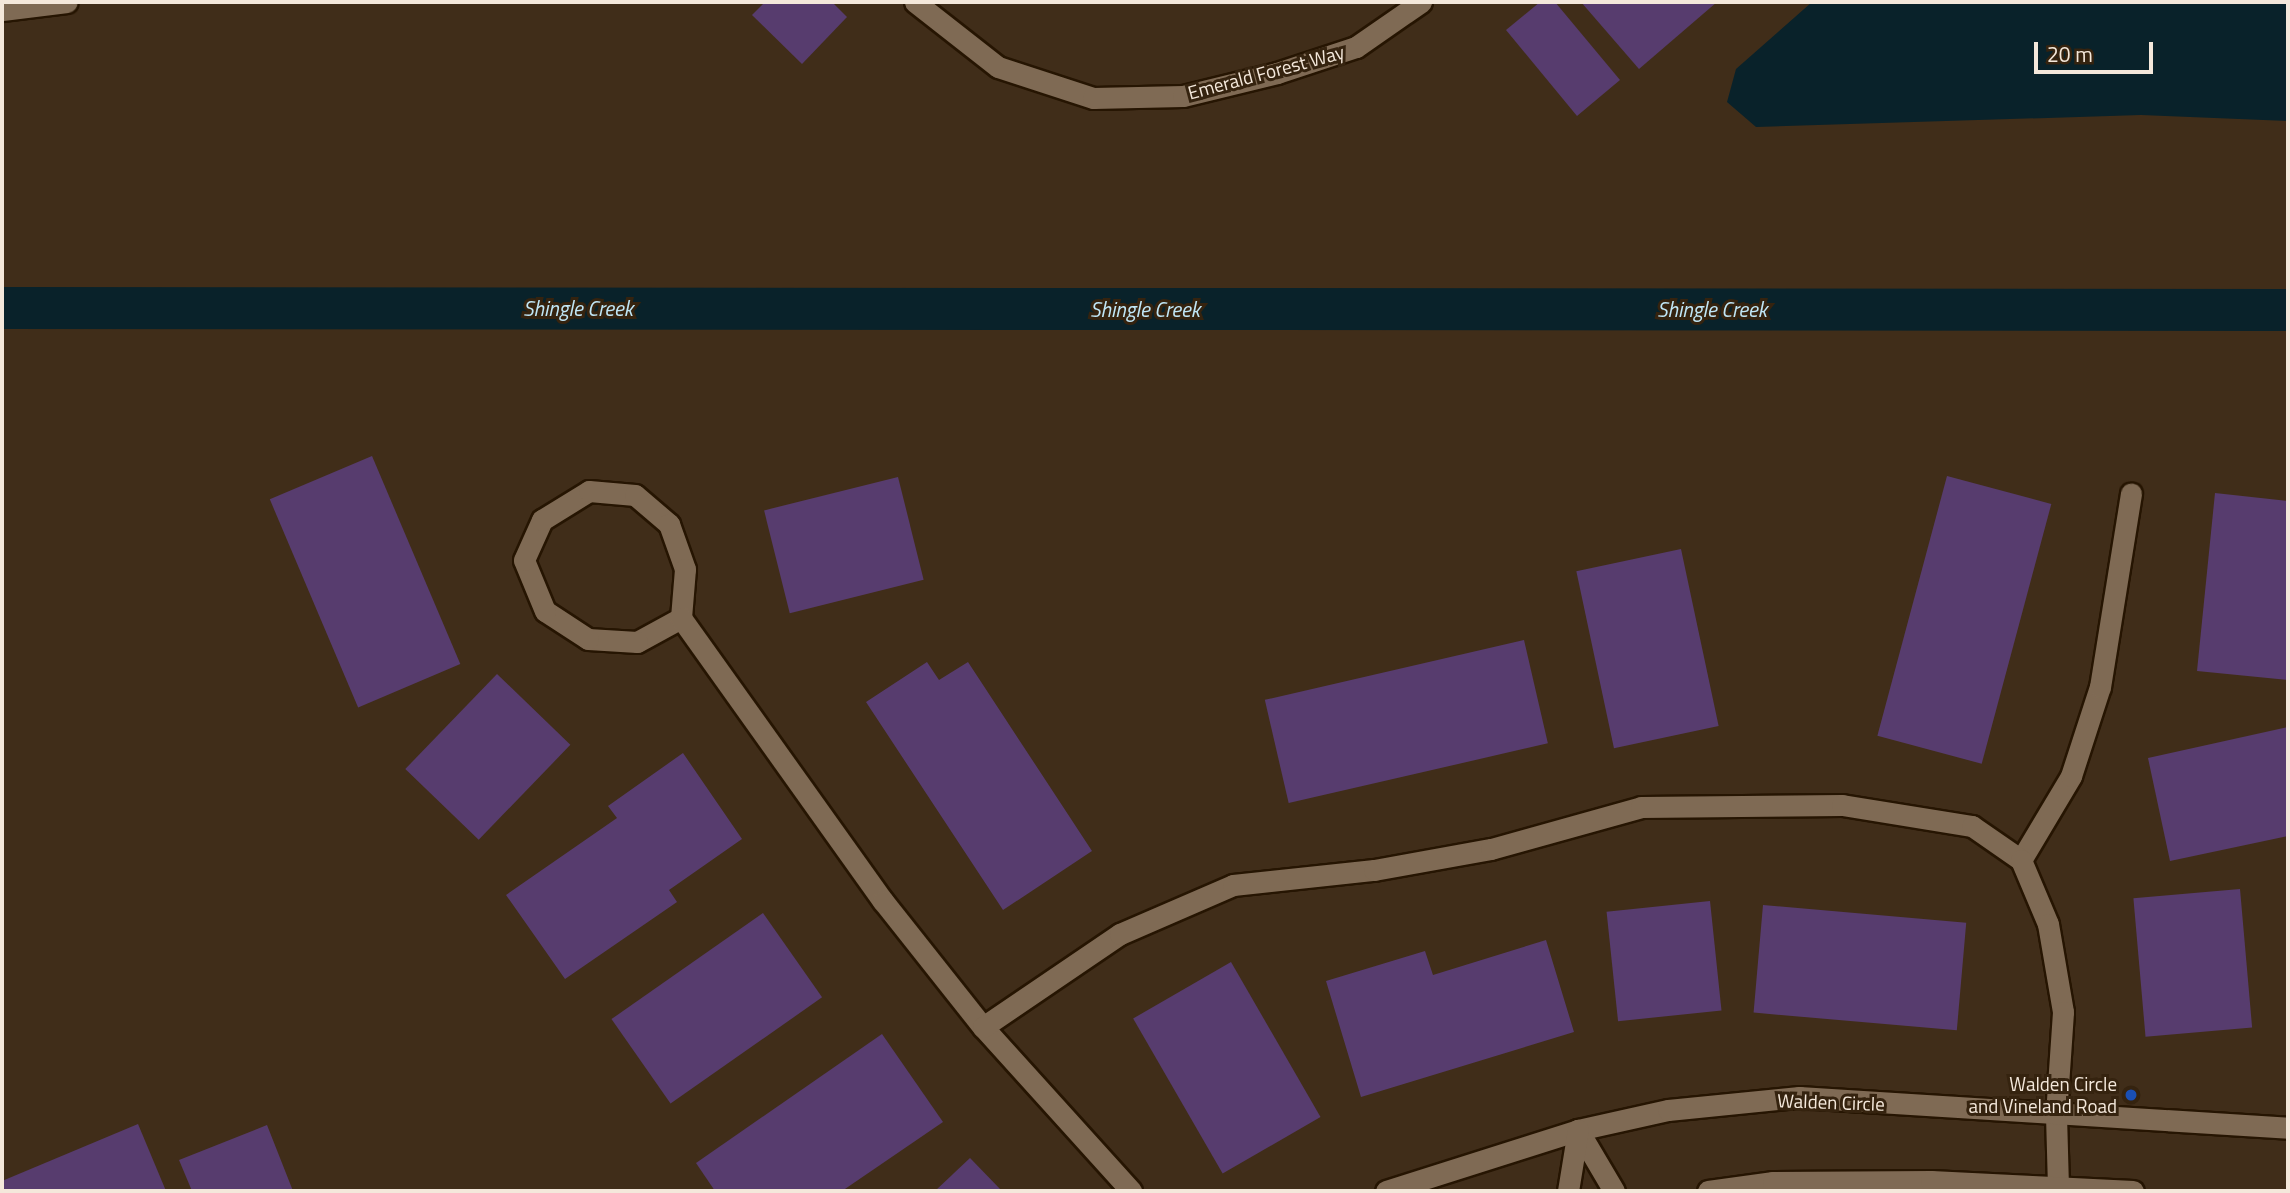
<!DOCTYPE html>
<html>
<head>
<meta charset="utf-8">
<style>
	body { margin:0 }
	#map { position:relative; width:2290px; height:1193px; overflow:hidden; background:#402d19; font-family:"Titillium Web",sans-serif }
	div>[style] { position:absolute }
	.water>* { inset:0; background:#09222a }
	.canal>* { height:42px; margin:-21px; padding:0 21px; transform-origin:21px; border-radius:21px; background:#09222a }
	.building>* { inset:0; background:#573c6e; transform-origin:0 0 }
	.roads { filter:drop-shadow(2px 0 #261502) drop-shadow(-2px 0 #261502) drop-shadow(0 2px #261502) drop-shadow(0 -2px #261502) }
	.minor>* { height:21px; margin:-10.5px; padding:0 10.5px; transform-origin:10.5px; border-radius:10.5px; background:#7f6a54 }
	.dots>* { width:19px; height:19px; translate:-50% -50%; box-sizing:border-box; border:4px solid #35230f; border-radius:50% }
	span { translate:-50% -50%; white-space:nowrap; text-align:center; line-height:1.15; -webkit-text-stroke:6px #35230f; paint-order:stroke }
	.street-label { font-size:19px; color:#f4e8db }
	.poi-label { font-size:19px; color:#f4e8db }
	.right { translate:-100% -50%; text-align:right }
	.water-label { font-size:21px; color:#c0e7f7; font-style:italic }
	.frame { position:absolute; inset:0; border:4px solid #f4e8db; pointer-events:none }
	.scale { position:absolute; left:2034px; top:42px; width:119px; height:32px; box-sizing:border-box; border:4px solid #f4e8db; border-top:0; padding-left:9px; font-size:21px; line-height:24px; white-space:nowrap; color:#f4e8db; -webkit-text-stroke:5px #35230f; paint-order:stroke }
</style>
</head>
<body>
<div id="map">
	<div class="water">
		<i style="clip-path:polygon(1812px 2px,2288px 2px,2288px 121px,2141px 115px,1756px 127px,1727px 102px,1736px 69px)"></i>
	</div>
	<div class="canal">
		<i style="left:2px;top:308px;width:2286px;rotate:0.05deg"></i>
	</div>
	<div class="building">
		<i style="clip-path:polygon(765px 2px,832px 2px,847px 17px,802px 64px,752px 15px)"></i>
		<i style="clip-path:polygon(1540px 2px,1555px 2px,1620px 80px,1577px 116px,1506px 30px)"></i>
		<i style="clip-path:polygon(1581px 2px,1717px 2px,1639px 69px)"></i>
		<i style="left:372px;top:456px;width:226px;height:111px;rotate:67deg"></i>
		<i style="left:1947px;top:476px;width:108px;height:269px;rotate:15deg"></i>
		<i style="left:898px;top:477px;width:106px;height:138px;rotate:76deg"></i>
		<i style="clip-path:polygon(2215px 493px,2288px 501px,2288px 680px,2197px 671px)"></i>
		<i style="left:1681px;top:549px;width:181px;height:107px;rotate:78deg"></i>
		<i style="left:1524px;top:640px;width:106px;height:266px;rotate:77deg"></i>
		<i style="clip-path:polygon(927px 662px,939px 680px,968px 662px,1092px 851px,1003px 910px,866px 702px)"></i>
		<i style="left:497px;top:674px;width:102px;height:132px;rotate:44deg"></i>
		<i style="clip-path:polygon(2288px 727px,2288px 836px,2170px 861px,2148px 758px)"></i>
		<i style="clip-path:polygon(683px 753px,742px 839px,669px 890px,677px 902px,565px 979px,506px 895px,617px 818px,608px 806px)"></i>
		<i style="left:2240px;top:889px;width:139px;height:107px;rotate:85deg"></i>
		<i style="left:1710px;top:901px;width:110px;height:104px;rotate:84deg"></i>
		<i style="left:1763px;top:905px;width:204px;height:108px;rotate:5deg"></i>
		<i style="left:763px;top:913px;width:103px;height:185px;rotate:55deg"></i>
		<i style="clip-path:polygon(1546px 940px,1574px 1032px,1361px 1097px,1326px 981px,1425px 951px,1433px 975px)"></i>
		<i style="left:1231px;top:962px;width:179px;height:113px;rotate:60deg"></i>
		<i style="clip-path:polygon(882px 1034px,943px 1122px,842px 1191px,715px 1191px,696px 1163px)"></i>
		<i style="clip-path:polygon(138px 1124px,166px 1191px,2px 1191px,2px 1181px)"></i>
		<i style="clip-path:polygon(267px 1125px,293px 1191px,192px 1191px,179px 1160px)"></i>
		<i style="clip-path:polygon(970px 1158px,1002px 1191px,935px 1191px)"></i>
	</div>
	<div class="roads">
		<div class="minor">
			<i style="left:915px;top:2px;width:105px;rotate:38.1deg"></i>
			<i style="left:998px;top:67px;width:100px;rotate:18.1deg"></i>
			<i style="left:1093px;top:98px;width:90px;rotate:-1.3deg"></i>
			<i style="left:1183px;top:96px;width:97px;rotate:-13.7deg"></i>
			<i style="left:1277px;top:73px;width:83px;rotate:-18.2deg"></i>
			<i style="left:1356px;top:47px;width:79px;rotate:-34.7deg"></i>
			<i style="left:2px;top:10px;width:65px;rotate:-7deg"></i>
			<i style="left:681px;top:618px;width:50px;rotate:151.4deg"></i>
			<i style="left:637px;top:642px;width:49px;rotate:-176.5deg"></i>
			<i style="left:588px;top:639px;width:51px;rotate:-146.9deg"></i>
			<i style="left:545px;top:611px;width:55px;rotate:-112.4deg"></i>
			<i style="left:524px;top:560px;width:44px;rotate:-65.8deg"></i>
			<i style="left:542px;top:520px;width:55px;rotate:-31.7deg"></i>
			<i style="left:589px;top:491px;width:46px;rotate:5deg"></i>
			<i style="left:635px;top:495px;width:45px;rotate:40.5deg"></i>
			<i style="left:669px;top:524px;width:48px;rotate:70.4deg"></i>
			<i style="left:685px;top:569px;width:49px;rotate:94.7deg"></i>
			<i style="left:681px;top:618px;width:348px;rotate:54.5deg"></i>
			<i style="left:883px;top:901px;width:161px;rotate:51.6deg"></i>
			<i style="left:983px;top:1027px;width:221px;rotate:47.9deg"></i>
			<i style="left:2021px;top:860px;width:98px;rotate:-59.2deg"></i>
			<i style="left:2071px;top:776px;width:94px;rotate:-72deg"></i>
			<i style="left:2100px;top:687px;width:196px;rotate:-80.9deg"></i>
			<i style="left:983px;top:1027px;width:166px;rotate:-34.2deg"></i>
			<i style="left:1120px;top:934px;width:123px;rotate:-23.4deg"></i>
			<i style="left:1233px;top:885px;width:142px;rotate:-6.1deg"></i>
			<i style="left:1374px;top:870px;width:119px;rotate:-10.2deg"></i>
			<i style="left:1491px;top:849px;width:156px;rotate:-15.6deg"></i>
			<i style="left:1641px;top:807px;width:201px;rotate:-0.6deg"></i>
			<i style="left:1842px;top:805px;width:132px;rotate:9.2deg"></i>
			<i style="left:1972px;top:826px;width:60px;rotate:34.8deg"></i>
			<i style="left:2021px;top:860px;width:69px;rotate:67.1deg"></i>
			<i style="left:2048px;top:924px;width:89px;rotate:80.3deg"></i>
			<i style="left:2063px;top:1012px;width:103px;rotate:93.9deg"></i>
			<i style="left:2056px;top:1115px;width:72px;rotate:88.4deg"></i>
			<i style="left:1578px;top:1130px;width:71px;rotate:59.5deg"></i>
			<i style="left:1386px;top:1191px;width:201px;rotate:-17.6deg"></i>
			<i style="left:1578px;top:1130px;width:92px;rotate:-12.5deg"></i>
			<i style="left:1668px;top:1110px;width:132px;rotate:-5.7deg"></i>
			<i style="left:1799px;top:1097px;width:490px;rotate:3.6deg"></i>
			<i style="left:1568px;top:1191px;width:62px;rotate:-80.7deg"></i>
			<i style="left:1708px;top:1191px;width:66px;rotate:-7.9deg"></i>
			<i style="left:1773px;top:1182px;width:158px;rotate:-0.4deg"></i>
			<i style="left:1931px;top:1181px;width:202px;rotate:2.8deg"></i>
		</div>
	</div>
	<div class="dots">
		<i style="left:2131px;top:1095px;background:#1a4fb4"></i>
	</div>
	<div class="street-label">
		<span style="left:1266px;top:72px;rotate:-15deg">Emerald Forest Way</span>
		<span style="left:1831px;top:1102px;rotate:2deg">Walden Circle</span>
	</div>
	<div class="poi-label">
		<span class="right" style="left:2117px;top:1095px">Walden Circle<br>and Vineland Road</span>
	</div>
	<div class="water-label">
		<span style="left:578px;top:308px">Shingle Creek</span>
		<span style="left:1145px;top:309px">Shingle Creek</span>
		<span style="left:1712px;top:309px">Shingle Creek</span>
	</div>
	<div class="frame"></div>
	<div class="scale">20 m</div>
</div>
</body>
</html>
